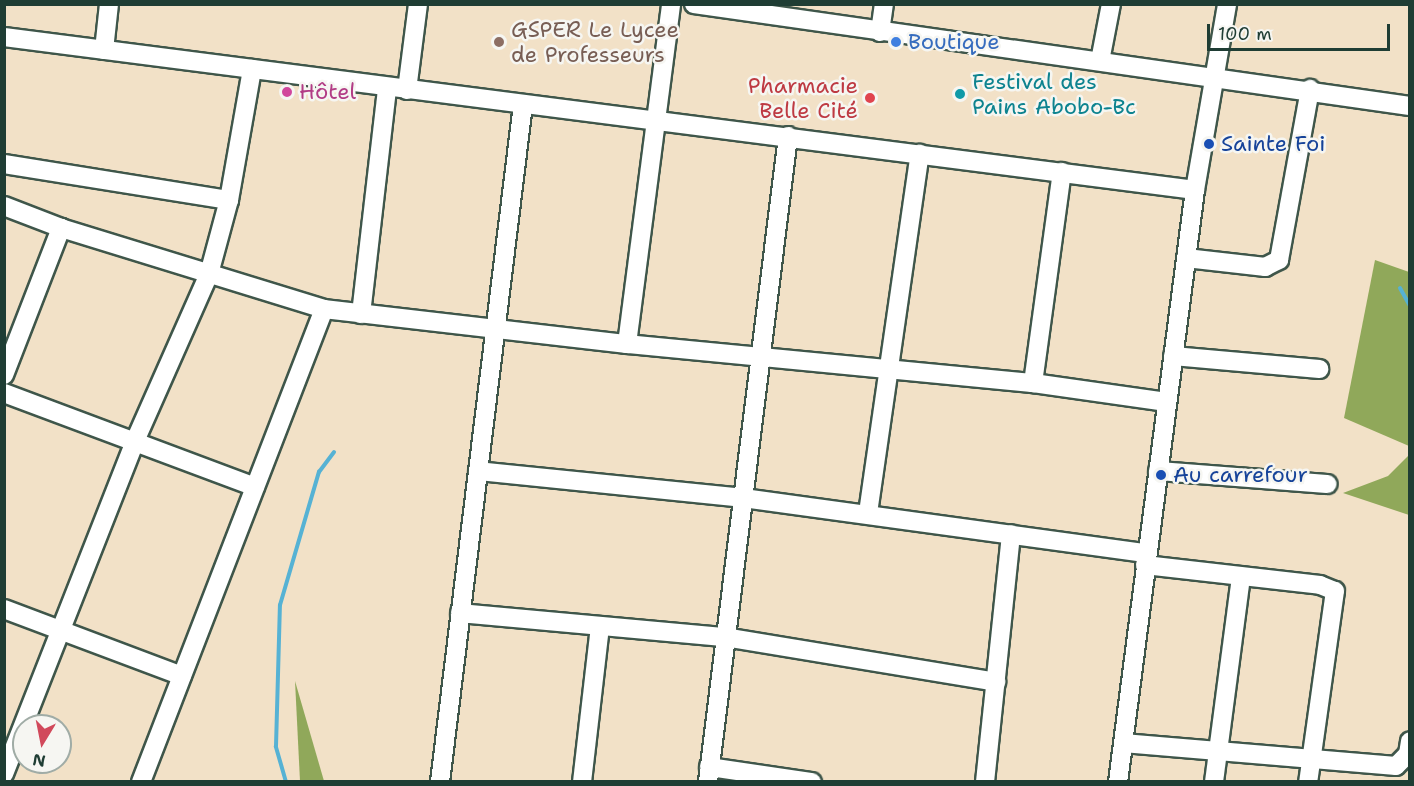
<!DOCTYPE html>
<html>
<head>
<meta charset="utf-8">
<style>
	body { margin:0 }
	#map { position:relative; width:1414px; height:786px; overflow:hidden; background:#f2e1c7; font-family:"Shantell Sans",sans-serif }
	div>[style] { position:absolute }
	.forest>* { inset:0; background:#90a85a }
	.stream>* { height:4px; margin:-2px; padding:0 2px; transform-origin:2px; border-radius:2px; background:#56b2d4 }
	.roads { filter:drop-shadow(2px 0 #3f564a) drop-shadow(-2px 0 #3f564a) drop-shadow(0 2px #3f564a) drop-shadow(0 -2px #3f564a) }
	.minor>* { height:18px; margin:-9px; padding:0 9px; transform-origin:9px; border-radius:9px; background:#fff }
	.dots>* { width:16px; height:16px; translate:-50% -50%; box-sizing:border-box; border:3px solid #f6f6f2; border-radius:50% }
	span { translate:-50% -50%; white-space:nowrap; text-align:center; line-height:1.15; -webkit-text-stroke:5px #f6f6f2; paint-order:stroke }
	.education-label { font-size:22px; color:#785e54 }
	.left { translate:0 -50%; text-align:left }
	.shop-label { font-size:22px; color:#366cbe }
	.culture-label { font-size:22px; color:#0d838f }
	.health-label { font-size:22px; color:#be3a42 }
	.right { translate:-100% -50%; text-align:right }
	.hotel-label { font-size:22px; color:#b23c85 }
	.transit-label { font-size:22px; color:#164399 }
	.frame { position:absolute; inset:0; border:6px solid #1f3d34; pointer-events:none }
	.north { position:absolute; left:12px; top:714px; width:60px; height:60px; box-sizing:border-box; background:#f6f6f2; border:2px solid #a0aca6; border-radius:50%; rotate:190deg; font-size:16px; font-weight:700; line-height:24px; text-align:center; color:#1f3d34 }
	.north::after { content:''; display:block; margin:auto; width:21px; height:27px; background:#d1495b; clip-path:polygon(50% 0,100% 100%,50% 72%,0 100%) }
	.scale { position:absolute; left:1207px; top:24px; width:183px; height:27px; box-sizing:border-box; border:3px solid #1f3d34; border-top:0; padding-left:8px; font-size:18px; line-height:21px; white-space:nowrap; color:#1f3d34; -webkit-text-stroke:4px #f6f6f2; paint-order:stroke }
</style>
</head>
<body>
<div id="map">
	<div class="forest">
		<i style="clip-path:polygon(1375px 260px,1409px 272px,1409px 446px,1344px 418px)"></i>
		<i style="clip-path:polygon(1409px 455px,1409px 515px,1343px 493px,1388px 476px)"></i>
		<i style="clip-path:polygon(295px 681px,324px 781px,300px 781px)"></i>
	</div>
	<div class="stream">
		<i style="left:1400px;top:288px;width:21px;rotate:61deg"></i>
		<i style="left:286px;top:782px;width:37px;rotate:-106deg"></i>
		<i style="left:276px;top:746px;width:141px;rotate:-88.4deg"></i>
		<i style="left:280px;top:605px;width:139px;rotate:-73.7deg"></i>
		<i style="left:319px;top:472px;width:25px;rotate:-53deg"></i>
	</div>
	<div class="roads">
		<div class="minor">
			<i style="left:694px;top:4px;width:723px;rotate:8.11deg"></i>
			<i style="left:880px;top:32px;width:28px;rotate:-82deg"></i>
			<i style="left:4px;top:37px;width:1201px;rotate:7.32deg"></i>
			<i style="left:104px;top:50px;width:46px;rotate:-83.8deg"></i>
			<i style="left:1100px;top:61px;width:58px;rotate:-79.1deg"></i>
			<i style="left:407px;top:90px;width:87px;rotate:-82.7deg"></i>
			<i style="left:4px;top:164px;width:228px;rotate:9.1deg"></i>
			<i style="left:4px;top:206px;width:61px;rotate:21.1deg"></i>
			<i style="left:61px;top:228px;width:275px;rotate:17.1deg"></i>
			<i style="left:324px;top:309px;width:305px;rotate:6.6deg"></i>
			<i style="left:627px;top:344px;width:408px;rotate:5.5deg"></i>
			<i style="left:1033px;top:383px;width:135px;rotate:8.1deg"></i>
			<i style="left:1186px;top:258px;width:80px;rotate:6.5deg"></i>
			<i style="left:1265px;top:267px;width:16px;rotate:-27deg"></i>
			<i style="left:1279px;top:260px;width:174px;rotate:-79.7deg"></i>
			<i style="left:361px;top:314px;width:227px;rotate:-83.4deg"></i>
			<i style="left:627px;top:344px;width:343px;rotate:-82.6deg"></i>
			<i style="left:1173px;top:356px;width:147px;rotate:5.1deg"></i>
			<i style="left:4px;top:375px;width:158px;rotate:-68.8deg"></i>
			<i style="left:1033px;top:383px;width:213px;rotate:-82.2deg"></i>
			<i style="left:4px;top:393px;width:268px;rotate:20.5deg"></i>
			<i style="left:478px;top:471px;width:266px;rotate:5.8deg"></i>
			<i style="left:743px;top:498px;width:408px;rotate:7.8deg"></i>
			<i style="left:1158px;top:471px;width:170px;rotate:4.4deg"></i>
			<i style="left:868px;top:513px;width:363px;rotate:-81.8deg"></i>
			<i style="left:1145px;top:565px;width:176px;rotate:6.5deg"></i>
			<i style="left:1320px;top:585px;width:16px;rotate:22deg"></i>
			<i style="left:1335px;top:591px;width:193px;rotate:98deg"></i>
			<i style="left:4px;top:609px;width:190px;rotate:20.6deg"></i>
			<i style="left:460px;top:613px;width:266px;rotate:5.2deg"></i>
			<i style="left:725px;top:637px;width:275px;rotate:9.4deg"></i>
			<i style="left:1123px;top:743px;width:274px;rotate:4.8deg"></i>
			<i style="left:1396px;top:766px;width:17px;rotate:-45deg"></i>
			<i style="left:1408px;top:754px;width:13px;rotate:-81deg"></i>
			<i style="left:709px;top:767px;width:104px;rotate:8.3deg"></i>
			<i style="left:4px;top:774px;width:358px;rotate:-68.5deg"></i>
			<i style="left:135px;top:441px;width:183px;rotate:-66.1deg"></i>
			<i style="left:209px;top:274px;width:77px;rotate:-74.9deg"></i>
			<i style="left:229px;top:200px;width:133px;rotate:-80deg"></i>
			<i style="left:141px;top:782px;width:507px;rotate:-68.85deg"></i>
			<i style="left:440px;top:782px;width:683px;rotate:-83.02deg"></i>
			<i style="left:582px;top:782px;width:156px;rotate:-83.4deg"></i>
			<i style="left:708px;top:782px;width:651px;rotate:-82.94deg"></i>
			<i style="left:985px;top:782px;width:249px;rotate:-84deg"></i>
			<i style="left:1118px;top:782px;width:597px;rotate:-82.59deg"></i>
			<i style="left:1195px;top:190px;width:189px;rotate:-80.2deg"></i>
			<i style="left:1214px;top:782px;width:207px;rotate:-82.5deg"></i>
		</div>
	</div>
	<div class="dots">
		<i style="left:499px;top:42px;background:#8d6e63"></i>
		<i style="left:896px;top:42px;background:#3f7fe0"></i>
		<i style="left:287px;top:92px;background:#d1479c"></i>
		<i style="left:960px;top:94px;background:#0f9aa8"></i>
		<i style="left:870px;top:98px;background:#e0444e"></i>
		<i style="left:1209px;top:144px;background:#1a4fb4"></i>
		<i style="left:1161px;top:475px;background:#1a4fb4"></i>
	</div>
	<div class="education-label">
		<span class="left" style="left:511px;top:42px">GSPER Le Lycee<br>de Professeurs</span>
	</div>
	<div class="shop-label">
		<span class="left" style="left:908px;top:42px">Boutique</span>
	</div>
	<div class="culture-label">
		<span class="left" style="left:972px;top:94px">Festival des<br>Pains Abobo-Bc</span>
	</div>
	<div class="health-label">
		<span class="right" style="left:858px;top:98px">Pharmacie<br>Belle Cité</span>
	</div>
	<div class="hotel-label">
		<span class="left" style="left:299px;top:92px">Hôtel</span>
	</div>
	<div class="transit-label">
		<span class="left" style="left:1221px;top:144px">Sainte Foi</span>
		<span class="left" style="left:1173px;top:475px">Au carrefour</span>
	</div>
	<div class="frame"></div>
	<div class="north">N</div>
	<div class="scale">100 m</div>
</div>
</body>
</html>
